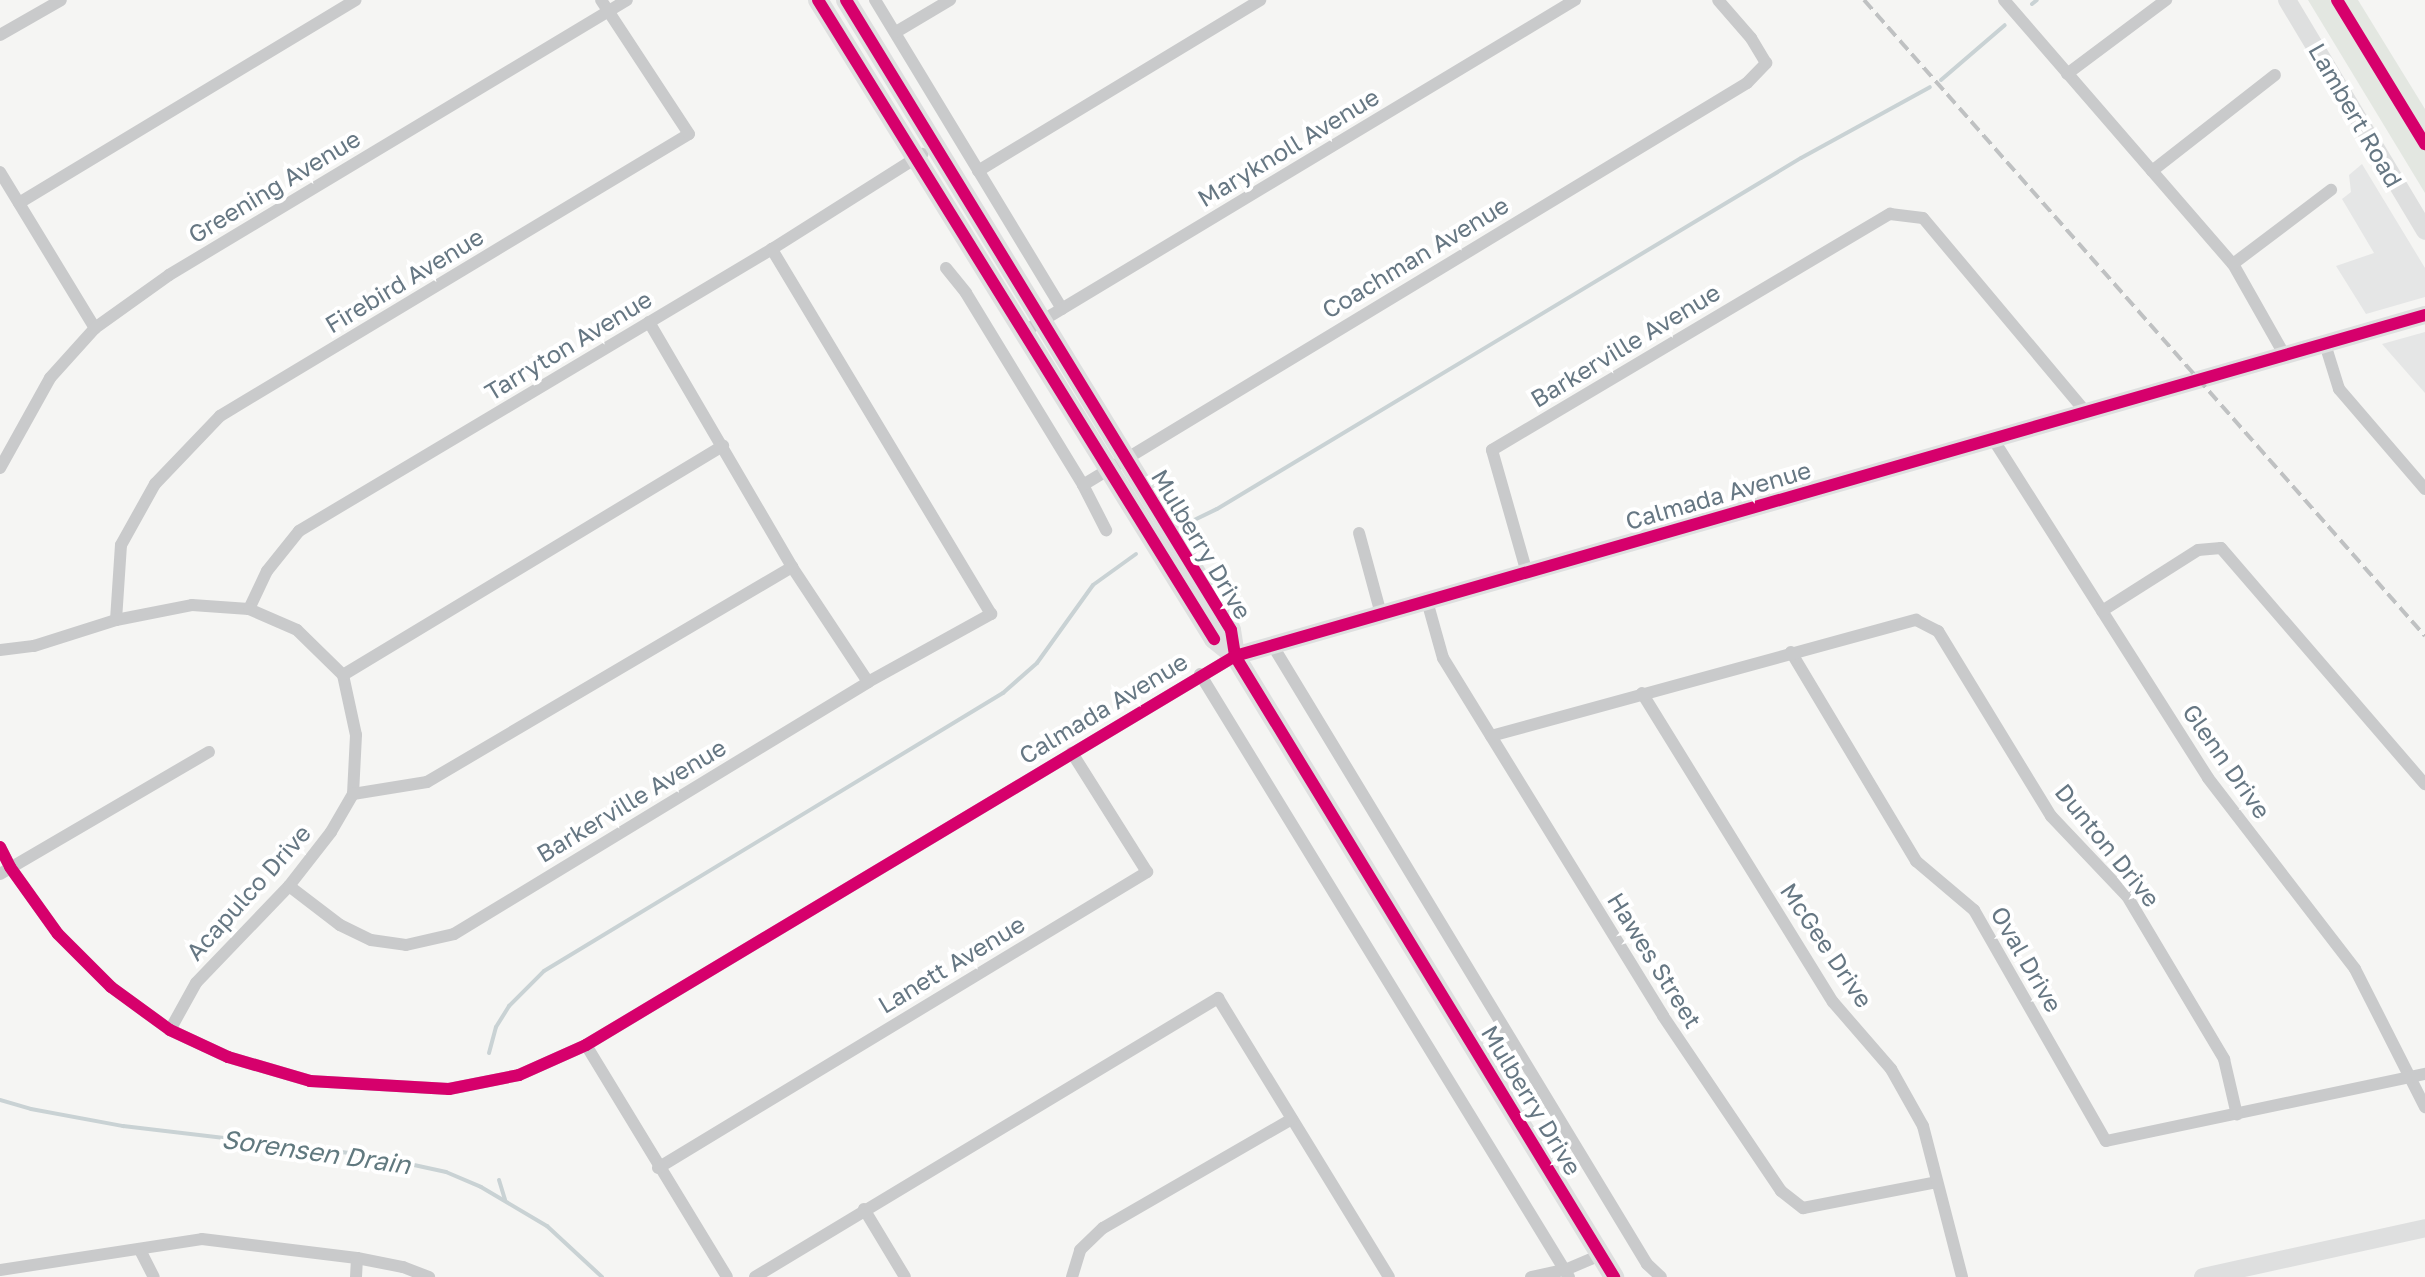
<!DOCTYPE html>
<html>
<head>
<meta charset="utf-8">
<style>
	body { margin:0 }
	#map { position:relative; width:2425px; height:1277px; overflow:hidden; background:#f5f5f3; font-family:"Golos Text",sans-serif }
	div>[style] { position:absolute }
	.built>* { inset:0; background:#e5e6e6 }
	.green>* { inset:0; background:#e3e7e1 }
	.stream>* { height:4px; margin:-2px; padding:0 2px; transform-origin:2px; border-radius:2px; background:#c9d2d4 }
	.street>* { height:12px; margin:-6px; padding:0 6px; transform-origin:6px; border-radius:6px; background:#c9cacb }
	.secondary>* { height:18px; margin:-9px; padding:0 9px; transform-origin:9px; border-radius:9px; background:#dedfdf }
	.primary>* { height:20px; margin:-10px; padding:0 10px; transform-origin:10px; border-radius:10px; background:#dedfdf }
	.rail>* { height:4px; margin-top:-2px; transform-origin:0; background:repeating-linear-gradient(90deg,#bfc1c2 0 12px,transparent 0 18px) }
	.cycleway>* { height:12px; margin:-6px; padding:0 6px; transform-origin:6px; border-radius:6px; background:#d6006c }
	span { translate:-50% -50%; white-space:nowrap; text-align:center; line-height:1.15; -webkit-text-stroke:8px #fff; paint-order:stroke }
	.street-label { font-size:24px; color:#667783 }
	.water-label { font-size:26px; color:#61797f; font-style:italic }
</style>
</head>
<body>
<div id="map">
	<div class="built">
		<i style="clip-path:polygon(2362px 164px,2425px 268px,2425px 297px,2366px 314px,2336px 266px,2374px 253px,2342px 199px,2351px 192px,2349px 175px)"></i>
		<i style="clip-path:polygon(2425px 332px,2425px 393px,2382px 344px)"></i>
	</div>
	<div class="green">
		<i style="clip-path:polygon(2308px 0,2358px 0,2425px 109px,2425px 193px)"></i>
	</div>
	<div class="stream">
		<i style="left:2032px;top:4px;width:6px;rotate:-39deg"></i>
		<i style="left:1941px;top:80px;width:84px;rotate:-40.7deg"></i>
		<i style="left:1186px;top:524px;width:34px;rotate:-26deg"></i>
		<i style="left:1217px;top:509px;width:681px;rotate:-31.01deg"></i>
		<i style="left:1801px;top:158px;width:147px;rotate:-28.8deg"></i>
		<i style="left:489px;top:1053px;width:27px;rotate:-75deg"></i>
		<i style="left:496px;top:1027px;width:25px;rotate:-58deg"></i>
		<i style="left:509px;top:1006px;width:49px;rotate:-45deg"></i>
		<i style="left:544px;top:971px;width:537px;rotate:-31.2deg"></i>
		<i style="left:1003px;top:693px;width:45px;rotate:-41.4deg"></i>
		<i style="left:1037px;top:663px;width:96px;rotate:-54.3deg"></i>
		<i style="left:1093px;top:585px;width:53px;rotate:-35.8deg"></i>
		<i style="left:0;top:1100px;width:32px;rotate:16deg"></i>
		<i style="left:31px;top:1109px;width:94px;rotate:10.5deg"></i>
		<i style="left:123px;top:1126px;width:247px;rotate:6.8deg"></i>
		<i style="left:368px;top:1155px;width:80px;rotate:12.3deg"></i>
		<i style="left:446px;top:1172px;width:38px;rotate:23deg"></i>
		<i style="left:481px;top:1187px;width:77px;rotate:30.6deg"></i>
		<i style="left:547px;top:1226px;width:75px;rotate:42.8deg"></i>
		<i style="left:499px;top:1180px;width:21px;rotate:73deg"></i>
	</div>
	<div class="street">
		<i style="left:875px;top:0;width:361px;rotate:58.8deg"></i>
		<i style="left:2004px;top:0;width:349px;rotate:49.1deg"></i>
		<i style="left:2233px;top:264px;width:103px;rotate:60.5deg"></i>
		<i style="left:896px;top:32px;width:63px;rotate:-30.7deg"></i>
		<i style="left:0;top:35px;width:70px;rotate:-29.8deg"></i>
		<i style="left:2067px;top:74px;width:124px;rotate:-36.8deg"></i>
		<i style="left:978px;top:171px;width:330px;rotate:-31.2deg"></i>
		<i style="left:2152px;top:171px;width:156px;rotate:-38deg"></i>
		<i style="left:0;top:172px;width:183px;rotate:58.7deg"></i>
		<i style="left:19px;top:203px;width:393px;rotate:-31.1deg"></i>
		<i style="left:2233px;top:264px;width:123px;rotate:-37.1deg"></i>
		<i style="left:946px;top:268px;width:32px;rotate:51deg"></i>
		<i style="left:966px;top:293px;width:225px;rotate:58.6deg"></i>
		<i style="left:1083px;top:485px;width:51px;rotate:62.9deg"></i>
		<i style="left:649px;top:322px;width:284px;rotate:59.7deg"></i>
		<i style="left:792px;top:567px;width:138px;rotate:56.5deg"></i>
		<i style="left:1025px;top:331px;width:642px;rotate:-31.04deg"></i>
		<i style="left:2325px;top:344px;width:47px;rotate:72.7deg"></i>
		<i style="left:2339px;top:389px;width:132px;rotate:49.3deg"></i>
		<i style="left:1993px;top:439px;width:401px;rotate:57.6deg"></i>
		<i style="left:2208px;top:778px;width:241px;rotate:52.4deg"></i>
		<i style="left:2355px;top:969px;width:155px;rotate:63.1deg"></i>
		<i style="left:0;top:468px;width:103px;rotate:-60.9deg"></i>
		<i style="left:50px;top:378px;width:67px;rotate:-48deg"></i>
		<i style="left:95px;top:328px;width:91px;rotate:-35.6deg"></i>
		<i style="left:169px;top:275px;width:534px;rotate:-30.98deg"></i>
		<i style="left:1083px;top:485px;width:776px;rotate:-31.19deg"></i>
		<i style="left:1747px;top:83px;width:28px;rotate:-46deg"></i>
		<i style="left:1766px;top:63px;width:29px;rotate:-121deg"></i>
		<i style="left:1751px;top:38px;width:50px;rotate:-131deg"></i>
		<i style="left:1359px;top:533px;width:84px;rotate:74.8deg"></i>
		<i style="left:1527px;top:573px;width:128px;rotate:-105.9deg"></i>
		<i style="left:1492px;top:450px;width:463px;rotate:-30.7deg"></i>
		<i style="left:1890px;top:214px;width:33px;rotate:7deg"></i>
		<i style="left:1923px;top:218px;width:253px;rotate:50deg"></i>
		<i style="left:1427px;top:601px;width:59px;rotate:74.3deg"></i>
		<i style="left:1443px;top:658px;width:420px;rotate:58.4deg"></i>
		<i style="left:1663px;top:1016px;width:211px;rotate:56deg"></i>
		<i style="left:1781px;top:1191px;width:28px;rotate:38deg"></i>
		<i style="left:1803px;top:1208px;width:136px;rotate:-11deg"></i>
		<i style="left:249px;top:609px;width:42px;rotate:-64.7deg"></i>
		<i style="left:267px;top:571px;width:51px;rotate:-51.3deg"></i>
		<i style="left:299px;top:531px;width:551px;rotate:-30.8deg"></i>
		<i style="left:772px;top:249px;width:178px;rotate:-32.3deg"></i>
		<i style="left:2102px;top:611px;width:114px;rotate:-32.4deg"></i>
		<i style="left:2198px;top:550px;width:23px;rotate:-5deg"></i>
		<i style="left:2221px;top:548px;width:312px;rotate:49.2deg"></i>
		<i style="left:116px;top:620px;width:75px;rotate:-86.2deg"></i>
		<i style="left:121px;top:545px;width:70px;rotate:-60.9deg"></i>
		<i style="left:155px;top:484px;width:94px;rotate:-46.3deg"></i>
		<i style="left:220px;top:416px;width:547px;rotate:-31.02deg"></i>
		<i style="left:689px;top:134px;width:160px;rotate:-123.3deg"></i>
		<i style="left:1273px;top:646px;width:722px;rotate:58.82deg"></i>
		<i style="left:1647px;top:1264px;width:19px;rotate:43deg"></i>
		<i style="left:0;top:650px;width:34px;rotate:-7deg"></i>
		<i style="left:34px;top:646px;width:86px;rotate:-17.6deg"></i>
		<i style="left:116px;top:620px;width:77px;rotate:-11.2deg"></i>
		<i style="left:192px;top:605px;width:57px;rotate:4deg"></i>
		<i style="left:249px;top:609px;width:52px;rotate:23.6deg"></i>
		<i style="left:297px;top:630px;width:64px;rotate:44.4deg"></i>
		<i style="left:343px;top:675px;width:61px;rotate:77.8deg"></i>
		<i style="left:356px;top:735px;width:59px;rotate:92.9deg"></i>
		<i style="left:353px;top:794px;width:44px;rotate:120.1deg"></i>
		<i style="left:331px;top:832px;width:68px;rotate:127.9deg"></i>
		<i style="left:289px;top:886px;width:134px;rotate:133.8deg"></i>
		<i style="left:196px;top:983px;width:54px;rotate:119deg"></i>
		<i style="left:1791px;top:652px;width:244px;rotate:59.1deg"></i>
		<i style="left:1916px;top:861px;width:76px;rotate:40.2deg"></i>
		<i style="left:1974px;top:910px;width:266px;rotate:60.3deg"></i>
		<i style="left:2106px;top:1141px;width:326px;rotate:-11.9deg"></i>
		<i style="left:1200px;top:674px;width:707px;rotate:58.54deg"></i>
		<i style="left:343px;top:675px;width:444px;rotate:-31.1deg"></i>
		<i style="left:1642px;top:693px;width:363px;rotate:58.3deg"></i>
		<i style="left:1833px;top:1002px;width:89px;rotate:49.1deg"></i>
		<i style="left:1891px;top:1069px;width:65px;rotate:60.7deg"></i>
		<i style="left:1923px;top:1126px;width:156px;rotate:75.5deg"></i>
		<i style="left:1491px;top:736px;width:441px;rotate:-15.3deg"></i>
		<i style="left:1916px;top:620px;width:25px;rotate:27deg"></i>
		<i style="left:1938px;top:631px;width:217px;rotate:58.6deg"></i>
		<i style="left:2051px;top:816px;width:110px;rotate:46.5deg"></i>
		<i style="left:2127px;top:896px;width:190px;rotate:59.2deg"></i>
		<i style="left:2224px;top:1059px;width:57px;rotate:76.9deg"></i>
		<i style="left:353px;top:794px;width:75px;rotate:-9.2deg"></i>
		<i style="left:427px;top:782px;width:424px;rotate:-30.5deg"></i>
		<i style="left:0;top:847px;width:22px;rotate:63deg"></i>
		<i style="left:10px;top:867px;width:82px;rotate:54.4deg"></i>
		<i style="left:58px;top:934px;width:75px;rotate:45deg"></i>
		<i style="left:111px;top:987px;width:73px;rotate:36.1deg"></i>
		<i style="left:170px;top:1030px;width:64px;rotate:25deg"></i>
		<i style="left:228px;top:1057px;width:85px;rotate:16.3deg"></i>
		<i style="left:310px;top:1081px;width:139px;rotate:3.3deg"></i>
		<i style="left:449px;top:1089px;width:71px;rotate:-11.3deg"></i>
		<i style="left:519px;top:1075px;width:73px;rotate:-24.1deg"></i>
		<i style="left:586px;top:1045px;width:757px;rotate:-30.94deg"></i>
		<i style="left:0;top:874px;width:242px;rotate:-30.3deg"></i>
		<i style="left:289px;top:886px;width:64px;rotate:37.4deg"></i>
		<i style="left:340px;top:925px;width:34px;rotate:26deg"></i>
		<i style="left:371px;top:940px;width:35px;rotate:8deg"></i>
		<i style="left:406px;top:945px;width:49px;rotate:-12.9deg"></i>
		<i style="left:454px;top:934px;width:485px;rotate:-31.3deg"></i>
		<i style="left:868px;top:682px;width:141px;rotate:-28.9deg"></i>
		<i style="left:991px;top:614px;width:426px;rotate:-121deg"></i>
		<i style="left:586px;top:1045px;width:271px;rotate:58.7deg"></i>
		<i style="left:658px;top:1168px;width:572px;rotate:-31.19deg"></i>
		<i style="left:1147px;top:872px;width:141px;rotate:-122.2deg"></i>
		<i style="left:864px;top:1209px;width:79px;rotate:58.9deg"></i>
		<i style="left:140px;top:1250px;width:30px;rotate:63deg"></i>
		<i style="left:0;top:1270px;width:204px;rotate:-8.7deg"></i>
		<i style="left:202px;top:1239px;width:156px;rotate:7deg"></i>
		<i style="left:357px;top:1258px;width:47px;rotate:11.1deg"></i>
		<i style="left:403px;top:1267px;width:28px;rotate:21deg"></i>
		<i style="left:356px;top:1277px;width:19px;rotate:-87deg"></i>
		<i style="left:755px;top:1277px;width:541px;rotate:-31.07deg"></i>
		<i style="left:1218px;top:998px;width:327px;rotate:58.5deg"></i>
		<i style="left:1072px;top:1277px;width:28px;rotate:-73deg"></i>
		<i style="left:1080px;top:1250px;width:32px;rotate:-44deg"></i>
		<i style="left:1103px;top:1228px;width:218px;rotate:-30deg"></i>
		<i style="left:1531px;top:1277px;width:35px;rotate:-12deg"></i>
		<i style="left:1565px;top:1270px;width:39px;rotate:-23deg"></i>
	</div>
	<div class="secondary">
		<i style="left:2287px;top:0;width:269px;rotate:59.1deg"></i>
		<i style="left:1235px;top:656px;width:1238px;rotate:-15.99deg"></i>
		<i style="left:2203px;top:1277px;width:227px;rotate:-12.4deg"></i>
	</div>
	<div class="primary">
		<i style="left:818px;top:0;width:752px;rotate:58.21deg"></i>
		<i style="left:1214px;top:639px;width:27px;rotate:39deg"></i>
		<i style="left:1235px;top:656px;width:728px;rotate:58.6deg"></i>
		<i style="left:846px;top:0;width:738px;rotate:58.57deg"></i>
		<i style="left:1231px;top:630px;width:26px;rotate:81deg"></i>
	</div>
	<div class="rail">
		<i style="left:1864px;top:0;width:848px;rotate:48.59deg"></i>
	</div>
	<div class="cycleway">
		<i style="left:818px;top:0;width:752px;rotate:58.21deg"></i>
		<i style="left:846px;top:0;width:738px;rotate:58.57deg"></i>
		<i style="left:1231px;top:630px;width:26px;rotate:81deg"></i>
		<i style="left:1235px;top:656px;width:728px;rotate:58.6deg"></i>
		<i style="left:2337px;top:0;width:169px;rotate:58.6deg"></i>
		<i style="left:0;top:847px;width:22px;rotate:63deg"></i>
		<i style="left:10px;top:867px;width:82px;rotate:54.4deg"></i>
		<i style="left:58px;top:934px;width:75px;rotate:45deg"></i>
		<i style="left:111px;top:987px;width:73px;rotate:36.1deg"></i>
		<i style="left:170px;top:1030px;width:64px;rotate:25deg"></i>
		<i style="left:228px;top:1057px;width:85px;rotate:16.3deg"></i>
		<i style="left:310px;top:1081px;width:139px;rotate:3.3deg"></i>
		<i style="left:449px;top:1089px;width:71px;rotate:-11.3deg"></i>
		<i style="left:519px;top:1075px;width:73px;rotate:-24.1deg"></i>
		<i style="left:586px;top:1045px;width:757px;rotate:-30.94deg"></i>
		<i style="left:1235px;top:656px;width:1238px;rotate:-15.99deg"></i>
	</div>
	<div class="street-label">
		<span style="left:2356px;top:115px;rotate:60deg">Lambert Road</span>
		<span style="left:1288px;top:147px;rotate:-31deg">Maryknoll Avenue</span>
		<span style="left:274px;top:186px;rotate:-31deg">Greening Avenue</span>
		<span style="left:1415px;top:257px;rotate:-31deg">Coachman Avenue</span>
		<span style="left:404px;top:280px;rotate:-31deg">Firebird Avenue</span>
		<span style="left:568px;top:345px;rotate:-31deg">Tarryton Avenue</span>
		<span style="left:1625px;top:345px;rotate:-31deg">Barkerville Avenue</span>
		<span style="left:1718px;top:495px;rotate:-16deg">Calmada Avenue</span>
		<span style="left:1202px;top:544px;rotate:59deg">Mulberry Drive</span>
		<span style="left:1103px;top:708px;rotate:-31deg">Calmada Avenue</span>
		<span style="left:2227px;top:761px;rotate:55deg">Glenn Drive</span>
		<span style="left:631px;top:800px;rotate:-31deg">Barkerville Avenue</span>
		<span style="left:2108px;top:845px;rotate:51deg">Dunton Drive</span>
		<span style="left:248px;top:892px;rotate:-48deg">Acapulco Drive</span>
		<span style="left:1827px;top:945px;rotate:56deg">McGee Drive</span>
		<span style="left:2027px;top:959px;rotate:60deg">Oval Drive</span>
		<span style="left:1655px;top:960px;rotate:58deg">Hawes Street</span>
		<span style="left:951px;top:964px;rotate:-31deg">Lanett Avenue</span>
		<span style="left:1532px;top:1100px;rotate:59deg">Mulberry Drive</span>
	</div>
	<div class="water-label">
		<span style="left:316px;top:1152px;rotate:8deg">Sorensen Drain</span>
	</div>
</div>
</body>
</html>
